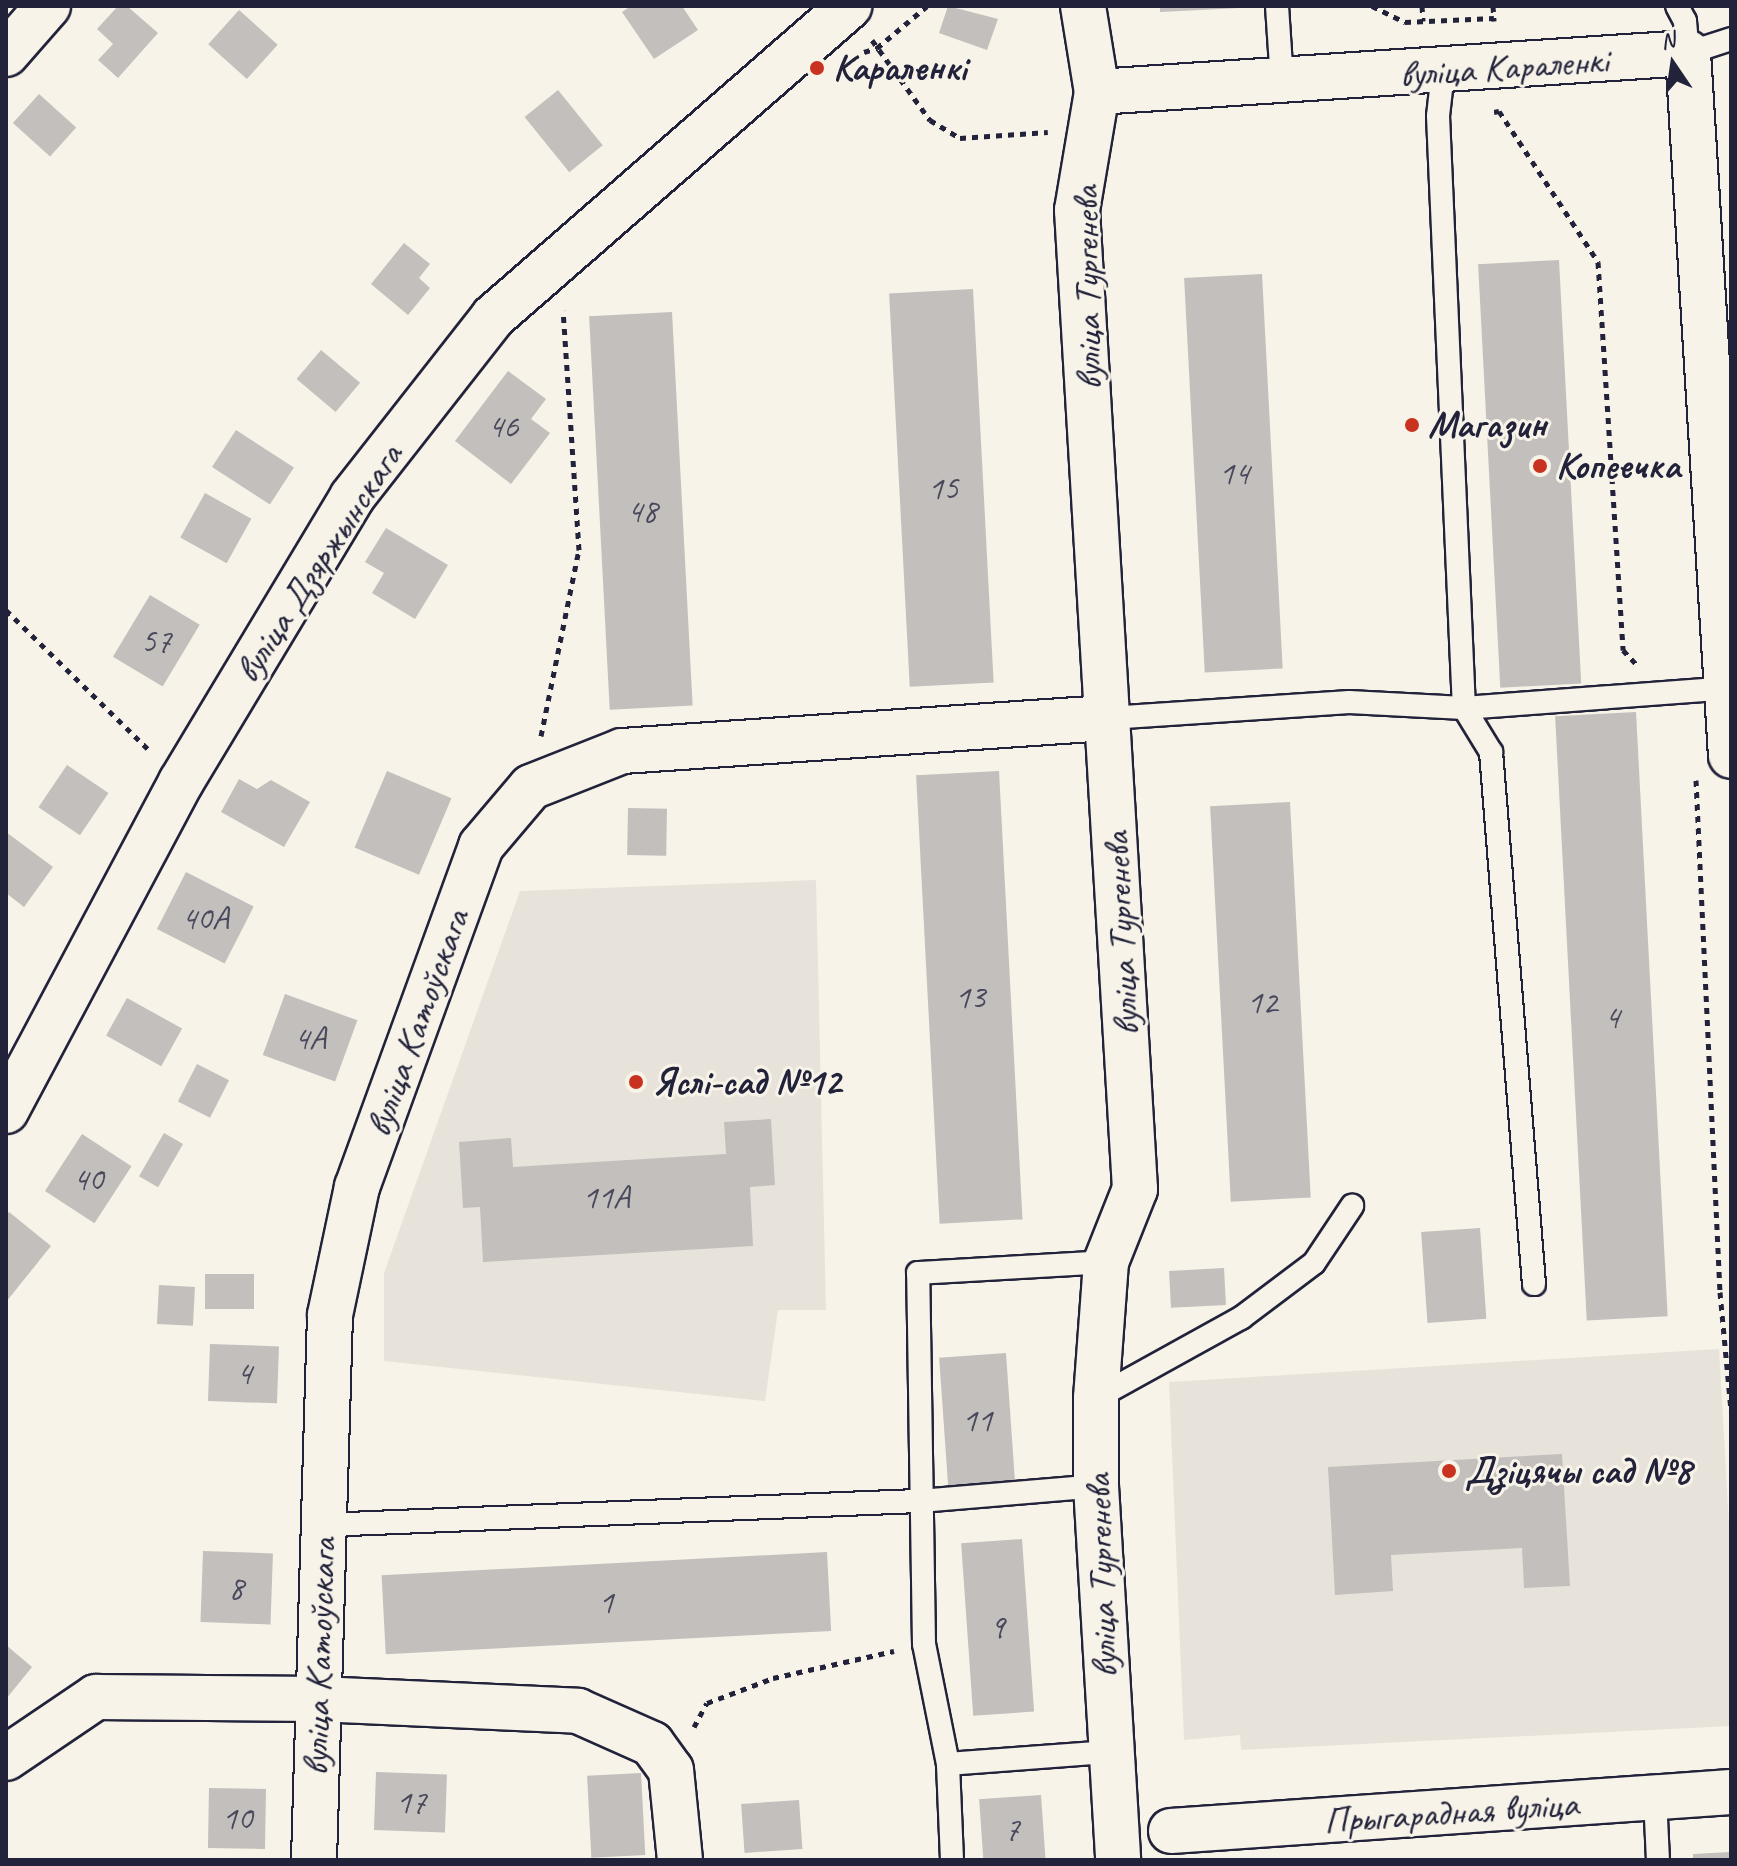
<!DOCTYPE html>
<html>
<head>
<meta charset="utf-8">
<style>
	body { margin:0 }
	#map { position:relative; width:1737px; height:1866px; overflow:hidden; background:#f7f3e8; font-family:Caveat,sans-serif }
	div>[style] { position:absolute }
	.built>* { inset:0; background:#e7e3db }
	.building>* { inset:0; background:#c2bfbd; transform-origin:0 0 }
	.path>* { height:5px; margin-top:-2.5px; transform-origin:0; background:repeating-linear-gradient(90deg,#22223b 0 6px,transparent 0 12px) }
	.roads { filter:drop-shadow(2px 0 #22223b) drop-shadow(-2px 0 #22223b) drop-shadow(0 2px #22223b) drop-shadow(0 -2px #22223b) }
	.service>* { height:22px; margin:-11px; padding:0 11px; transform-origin:11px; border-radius:11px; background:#f7f3e8 }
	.minor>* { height:44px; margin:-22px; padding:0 22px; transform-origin:22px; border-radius:22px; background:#f7f3e8 }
	.tertiary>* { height:44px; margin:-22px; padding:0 22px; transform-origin:22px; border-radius:22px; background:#f7f3e8 }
	.dots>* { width:22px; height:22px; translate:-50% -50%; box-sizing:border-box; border:4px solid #f7f3e8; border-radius:50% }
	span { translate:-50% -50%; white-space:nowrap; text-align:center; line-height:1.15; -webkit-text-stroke:6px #f7f3e8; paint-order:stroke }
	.number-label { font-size:34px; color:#4a495c }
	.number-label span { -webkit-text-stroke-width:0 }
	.street-label { font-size:38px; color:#22223b }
	.poi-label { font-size:38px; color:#22223b; font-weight:700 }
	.left { translate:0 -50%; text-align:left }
	.frame { position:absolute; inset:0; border:8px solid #22223b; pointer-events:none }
	.north { position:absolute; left:1633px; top:24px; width:80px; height:80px; -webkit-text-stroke:6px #f7f3e8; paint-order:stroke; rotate:347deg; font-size:22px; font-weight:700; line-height:32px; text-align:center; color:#22223b }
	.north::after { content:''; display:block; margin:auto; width:28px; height:36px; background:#22223b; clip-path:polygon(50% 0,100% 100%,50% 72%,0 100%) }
</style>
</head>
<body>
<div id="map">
	<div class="built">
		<i style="clip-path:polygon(816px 880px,826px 1310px,778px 1310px,765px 1401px,384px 1361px,384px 1273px,520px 891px)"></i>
		<i style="clip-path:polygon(1719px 1349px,1731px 1560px,1731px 1726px,1241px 1750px,1240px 1735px,1184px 1740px,1169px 1382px)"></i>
	</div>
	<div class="building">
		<i style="clip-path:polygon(118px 6px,127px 6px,158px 33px,118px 78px,98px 60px,113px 44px,97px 29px)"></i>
		<i style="clip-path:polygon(631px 6px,682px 6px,698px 30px,654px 59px,622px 12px)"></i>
		<i style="clip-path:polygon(948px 6px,998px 19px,987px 50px,939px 33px)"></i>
		<i style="clip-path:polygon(1160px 6px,1240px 6px,1240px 8px,1160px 12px)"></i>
		<i style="left:239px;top:10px;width:52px;height:46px;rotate:42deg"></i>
		<i style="left:558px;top:90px;width:71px;height:43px;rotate:51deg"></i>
		<i style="left:39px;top:94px;width:50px;height:39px;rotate:42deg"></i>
		<i style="clip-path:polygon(404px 243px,430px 264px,419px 278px,430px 288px,408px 315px,371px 284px)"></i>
		<i style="left:1559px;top:260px;width:424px;height:81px;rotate:87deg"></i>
		<i style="left:1262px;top:274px;width:395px;height:78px;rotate:87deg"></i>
		<i style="left:973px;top:289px;width:394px;height:84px;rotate:87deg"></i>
		<i style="left:672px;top:312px;width:394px;height:83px;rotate:87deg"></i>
		<i style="left:321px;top:350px;width:51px;height:38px;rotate:40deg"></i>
		<i style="clip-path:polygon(508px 371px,546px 399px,531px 419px,550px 433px,511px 484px,455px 441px)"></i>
		<i style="left:236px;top:430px;width:69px;height:44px;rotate:33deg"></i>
		<i style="left:205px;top:493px;width:53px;height:51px;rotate:29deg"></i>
		<i style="clip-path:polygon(386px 528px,448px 565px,415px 619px,372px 593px,384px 573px,365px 562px)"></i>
		<i style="left:150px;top:595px;width:58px;height:72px;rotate:31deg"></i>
		<i style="left:1636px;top:712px;width:605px;height:81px;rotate:87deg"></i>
		<i style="left:67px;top:765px;width:50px;height:51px;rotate:34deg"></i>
		<i style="left:387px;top:771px;width:70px;height:83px;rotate:23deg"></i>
		<i style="left:999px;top:771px;width:449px;height:83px;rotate:87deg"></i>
		<i style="clip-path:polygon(239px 779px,257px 789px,271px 780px,310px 802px,284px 847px,221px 812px)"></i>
		<i style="left:1290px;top:802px;width:396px;height:80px;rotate:87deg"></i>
		<i style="left:628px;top:808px;width:39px;height:47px;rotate:1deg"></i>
		<i style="clip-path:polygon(6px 832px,53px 867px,24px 907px,6px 893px)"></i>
		<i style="left:186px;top:872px;width:76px;height:64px;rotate:27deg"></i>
		<i style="left:285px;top:994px;width:77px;height:65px;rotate:20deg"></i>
		<i style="left:127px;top:998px;width:63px;height:43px;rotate:29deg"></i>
		<i style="left:197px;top:1064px;width:36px;height:42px;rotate:27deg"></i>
		<i style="clip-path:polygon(771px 1119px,775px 1185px,750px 1187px,753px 1246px,483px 1262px,480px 1207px,463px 1208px,459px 1142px,511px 1138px,513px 1167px,726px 1154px,724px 1122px)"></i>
		<i style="left:164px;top:1133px;width:22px;height:50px;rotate:30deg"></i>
		<i style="left:82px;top:1134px;width:59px;height:68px;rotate:33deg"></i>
		<i style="clip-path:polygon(9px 1212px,51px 1246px,6px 1302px,6px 1216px)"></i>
		<i style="left:1480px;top:1228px;width:91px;height:59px;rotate:86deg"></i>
		<i style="left:1224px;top:1268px;width:37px;height:55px;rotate:87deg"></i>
		<i style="left:205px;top:1274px;width:49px;height:35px"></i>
		<i style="left:159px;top:1285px;width:36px;height:39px;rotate:3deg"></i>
		<i style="left:210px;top:1344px;width:69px;height:57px;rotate:2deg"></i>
		<i style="left:1006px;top:1353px;width:129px;height:67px;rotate:86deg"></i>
		<i style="clip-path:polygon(1562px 1454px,1570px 1586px,1524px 1588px,1522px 1548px,1391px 1555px,1393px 1591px,1335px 1595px,1328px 1467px)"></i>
		<i style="left:1022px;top:1539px;width:173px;height:61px;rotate:86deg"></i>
		<i style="left:203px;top:1551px;width:70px;height:71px;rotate:2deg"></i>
		<i style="left:827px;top:1552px;width:79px;height:446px;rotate:87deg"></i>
		<i style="clip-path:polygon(6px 1645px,32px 1667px,6px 1699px)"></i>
		<i style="left:376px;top:1772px;width:71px;height:58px;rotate:2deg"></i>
		<i style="left:641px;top:1773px;width:82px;height:54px;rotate:87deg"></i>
		<i style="left:209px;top:1788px;width:57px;height:60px;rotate:1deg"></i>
		<i style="left:1041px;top:1795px;width:65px;height:62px;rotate:86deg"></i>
		<i style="left:799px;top:1800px;width:49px;height:58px;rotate:86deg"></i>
		<i style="clip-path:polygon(1731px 1852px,1731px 1860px,1693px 1860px,1693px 1854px)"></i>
	</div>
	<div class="path">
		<i style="left:1372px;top:6px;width:37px;rotate:26deg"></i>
		<i style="left:1405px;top:22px;width:89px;rotate:-2.6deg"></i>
		<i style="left:1422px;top:6px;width:15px;rotate:86deg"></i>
		<i style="left:1493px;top:6px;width:15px;rotate:86deg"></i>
		<i style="left:872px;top:40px;width:99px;rotate:54.1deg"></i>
		<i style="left:930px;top:120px;width:35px;rotate:31deg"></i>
		<i style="left:960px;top:138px;width:88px;rotate:-3.9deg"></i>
		<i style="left:864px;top:52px;width:14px;rotate:-17deg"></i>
		<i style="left:877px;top:48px;width:65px;rotate:-40deg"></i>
		<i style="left:1494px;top:112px;width:5px;rotate:-11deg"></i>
		<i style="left:1499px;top:111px;width:181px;rotate:56.7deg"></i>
		<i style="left:1598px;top:262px;width:389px;rotate:86.3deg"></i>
		<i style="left:1623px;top:650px;width:19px;rotate:47deg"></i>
		<i style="left:6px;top:610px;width:203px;rotate:44.4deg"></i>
		<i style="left:541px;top:736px;width:190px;rotate:-78.5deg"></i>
		<i style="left:579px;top:550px;width:240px;rotate:-93.8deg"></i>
		<i style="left:1696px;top:780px;width:513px;rotate:87.32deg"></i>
		<i style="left:1720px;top:1292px;width:120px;rotate:84.7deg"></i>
		<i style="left:694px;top:1727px;width:27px;rotate:-62deg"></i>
		<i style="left:707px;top:1703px;width:71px;rotate:-20.7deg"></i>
		<i style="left:773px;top:1678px;width:124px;rotate:-12.6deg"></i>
	</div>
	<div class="roads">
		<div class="service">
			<i style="left:1277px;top:6px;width:76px;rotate:86.2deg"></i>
			<i style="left:1677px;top:6px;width:17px;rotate:62deg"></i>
			<i style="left:1685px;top:21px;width:32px;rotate:85deg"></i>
			<i style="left:1688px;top:53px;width:45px;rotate:-18deg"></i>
			<i style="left:1443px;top:72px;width:44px;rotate:96.5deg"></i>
			<i style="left:1438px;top:116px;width:593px;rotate:87.49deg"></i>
			<i style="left:1464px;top:708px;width:52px;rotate:58.5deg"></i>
			<i style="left:1491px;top:752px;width:534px;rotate:85.38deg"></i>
			<i style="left:1109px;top:718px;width:241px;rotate:-3.8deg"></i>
			<i style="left:1349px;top:702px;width:115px;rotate:3deg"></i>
			<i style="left:1464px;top:708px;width:264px;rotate:-4.3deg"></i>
			<i style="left:1096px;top:1398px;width:166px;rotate:-28.9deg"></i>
			<i style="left:1241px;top:1318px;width:91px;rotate:-37deg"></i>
			<i style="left:1314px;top:1263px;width:69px;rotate:-56.3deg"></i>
			<i style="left:323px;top:1525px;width:596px;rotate:-2.31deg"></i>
			<i style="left:919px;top:1501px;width:178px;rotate:-4.8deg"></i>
			<i style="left:948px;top:1764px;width:161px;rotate:-4.3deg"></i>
			<i style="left:1655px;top:1797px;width:63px;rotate:87.3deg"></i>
			<i style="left:952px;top:1860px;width:96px;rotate:-92.4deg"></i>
			<i style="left:948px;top:1764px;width:122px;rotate:-101.3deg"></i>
			<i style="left:924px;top:1644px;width:371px;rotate:-90.9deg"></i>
			<i style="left:918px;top:1273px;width:188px;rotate:-3.3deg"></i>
		</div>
		<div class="minor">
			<i style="left:1083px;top:6px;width:87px;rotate:80.8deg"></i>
			<i style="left:1097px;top:92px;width:120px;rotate:99.6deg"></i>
			<i style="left:1077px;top:210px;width:981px;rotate:86.61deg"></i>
			<i style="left:1135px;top:1189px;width:79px;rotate:111.7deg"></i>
			<i style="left:1106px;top:1262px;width:136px;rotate:94.2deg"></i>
			<i style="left:1096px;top:1398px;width:88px;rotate:90deg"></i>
			<i style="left:1096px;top:1486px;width:375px;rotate:86.6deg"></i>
			<i style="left:6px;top:54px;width:64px;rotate:-48.8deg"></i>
			<i style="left:1097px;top:92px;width:592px;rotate:-3.78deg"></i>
			<i style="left:1688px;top:53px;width:704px;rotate:86.5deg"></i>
			<i style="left:6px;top:1758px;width:109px;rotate:-34.1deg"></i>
			<i style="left:96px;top:1697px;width:222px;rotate:0.5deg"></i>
			<i style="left:318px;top:1699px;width:260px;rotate:2.6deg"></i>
			<i style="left:578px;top:1711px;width:81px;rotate:24deg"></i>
			<i style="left:652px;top:1744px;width:32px;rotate:54deg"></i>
			<i style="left:671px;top:1770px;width:90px;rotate:84.3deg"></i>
			<i style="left:1171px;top:1831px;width:561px;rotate:-3.98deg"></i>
			<i style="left:314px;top:1860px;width:545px;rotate:-88.32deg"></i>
			<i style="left:330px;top:1315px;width:131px;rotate:-78.1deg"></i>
			<i style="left:357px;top:1187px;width:363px;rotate:-70deg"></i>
			<i style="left:481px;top:846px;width:77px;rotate:-49.7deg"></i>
			<i style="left:531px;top:787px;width:98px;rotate:-21.6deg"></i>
			<i style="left:622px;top:751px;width:488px;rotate:-3.9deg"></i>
		</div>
		<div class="tertiary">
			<i style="left:6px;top:1111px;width:373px;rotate:-62deg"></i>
			<i style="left:181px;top:782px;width:332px;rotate:-59deg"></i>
			<i style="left:352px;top:497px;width:229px;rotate:-51.9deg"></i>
			<i style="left:493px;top:317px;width:473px;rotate:-41.1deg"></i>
		</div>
	</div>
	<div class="dots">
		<i style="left:817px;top:68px;background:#c8321e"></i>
		<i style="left:1412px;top:425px;background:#c8321e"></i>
		<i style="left:1540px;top:466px;background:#c8321e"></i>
		<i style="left:636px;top:1082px;background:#c8321e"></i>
		<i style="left:1449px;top:1471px;background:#c8321e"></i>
	</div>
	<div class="number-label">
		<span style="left:503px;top:426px">46</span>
		<span style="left:1234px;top:473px">14</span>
		<span style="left:943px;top:488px">15</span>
		<span style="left:642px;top:511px">48</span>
		<span style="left:156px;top:641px">57</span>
		<span style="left:205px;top:918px">40А</span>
		<span style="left:970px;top:997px">13</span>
		<span style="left:1262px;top:1002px">12</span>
		<span style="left:1612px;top:1017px">4</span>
		<span style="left:310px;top:1038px">4А</span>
		<span style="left:88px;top:1179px">40</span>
		<span style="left:606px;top:1197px">11А</span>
		<span style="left:244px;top:1373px">4</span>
		<span style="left:977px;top:1420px">11</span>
		<span style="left:236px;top:1588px">8</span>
		<span style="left:606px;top:1602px">1</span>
		<span style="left:997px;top:1627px">9</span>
		<span style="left:411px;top:1802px">17</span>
		<span style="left:237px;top:1818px">10</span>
		<span style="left:1012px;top:1829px">7</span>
	</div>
	<div class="street-label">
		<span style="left:1504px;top:67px;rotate:-4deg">вуліца Караленкі</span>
		<span style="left:1087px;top:288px;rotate:-91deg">вуліца Тургенева</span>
		<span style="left:318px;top:563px;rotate:-57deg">вуліца Дзяржынскага</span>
		<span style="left:1121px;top:934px;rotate:-93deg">вуліца Тургенева</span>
		<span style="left:417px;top:1023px;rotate:-70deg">вуліца Катоўскага</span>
		<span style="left:1101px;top:1576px;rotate:-92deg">вуліца Тургенева</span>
		<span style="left:319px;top:1657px;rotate:-88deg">вуліца Катоўскага</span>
		<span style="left:1451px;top:1812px;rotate:-4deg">Прыгарадная вуліца</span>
	</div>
	<div class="poi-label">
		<span class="left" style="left:833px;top:68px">Караленкі</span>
		<span class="left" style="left:1428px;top:425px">Магазин</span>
		<span class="left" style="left:1556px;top:466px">Копеечка</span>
		<span class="left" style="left:652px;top:1082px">Яслі-сад №12</span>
		<span class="left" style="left:1465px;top:1471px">Дзіцячы сад №8</span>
	</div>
	<div class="frame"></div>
	<div class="north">N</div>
</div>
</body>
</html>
